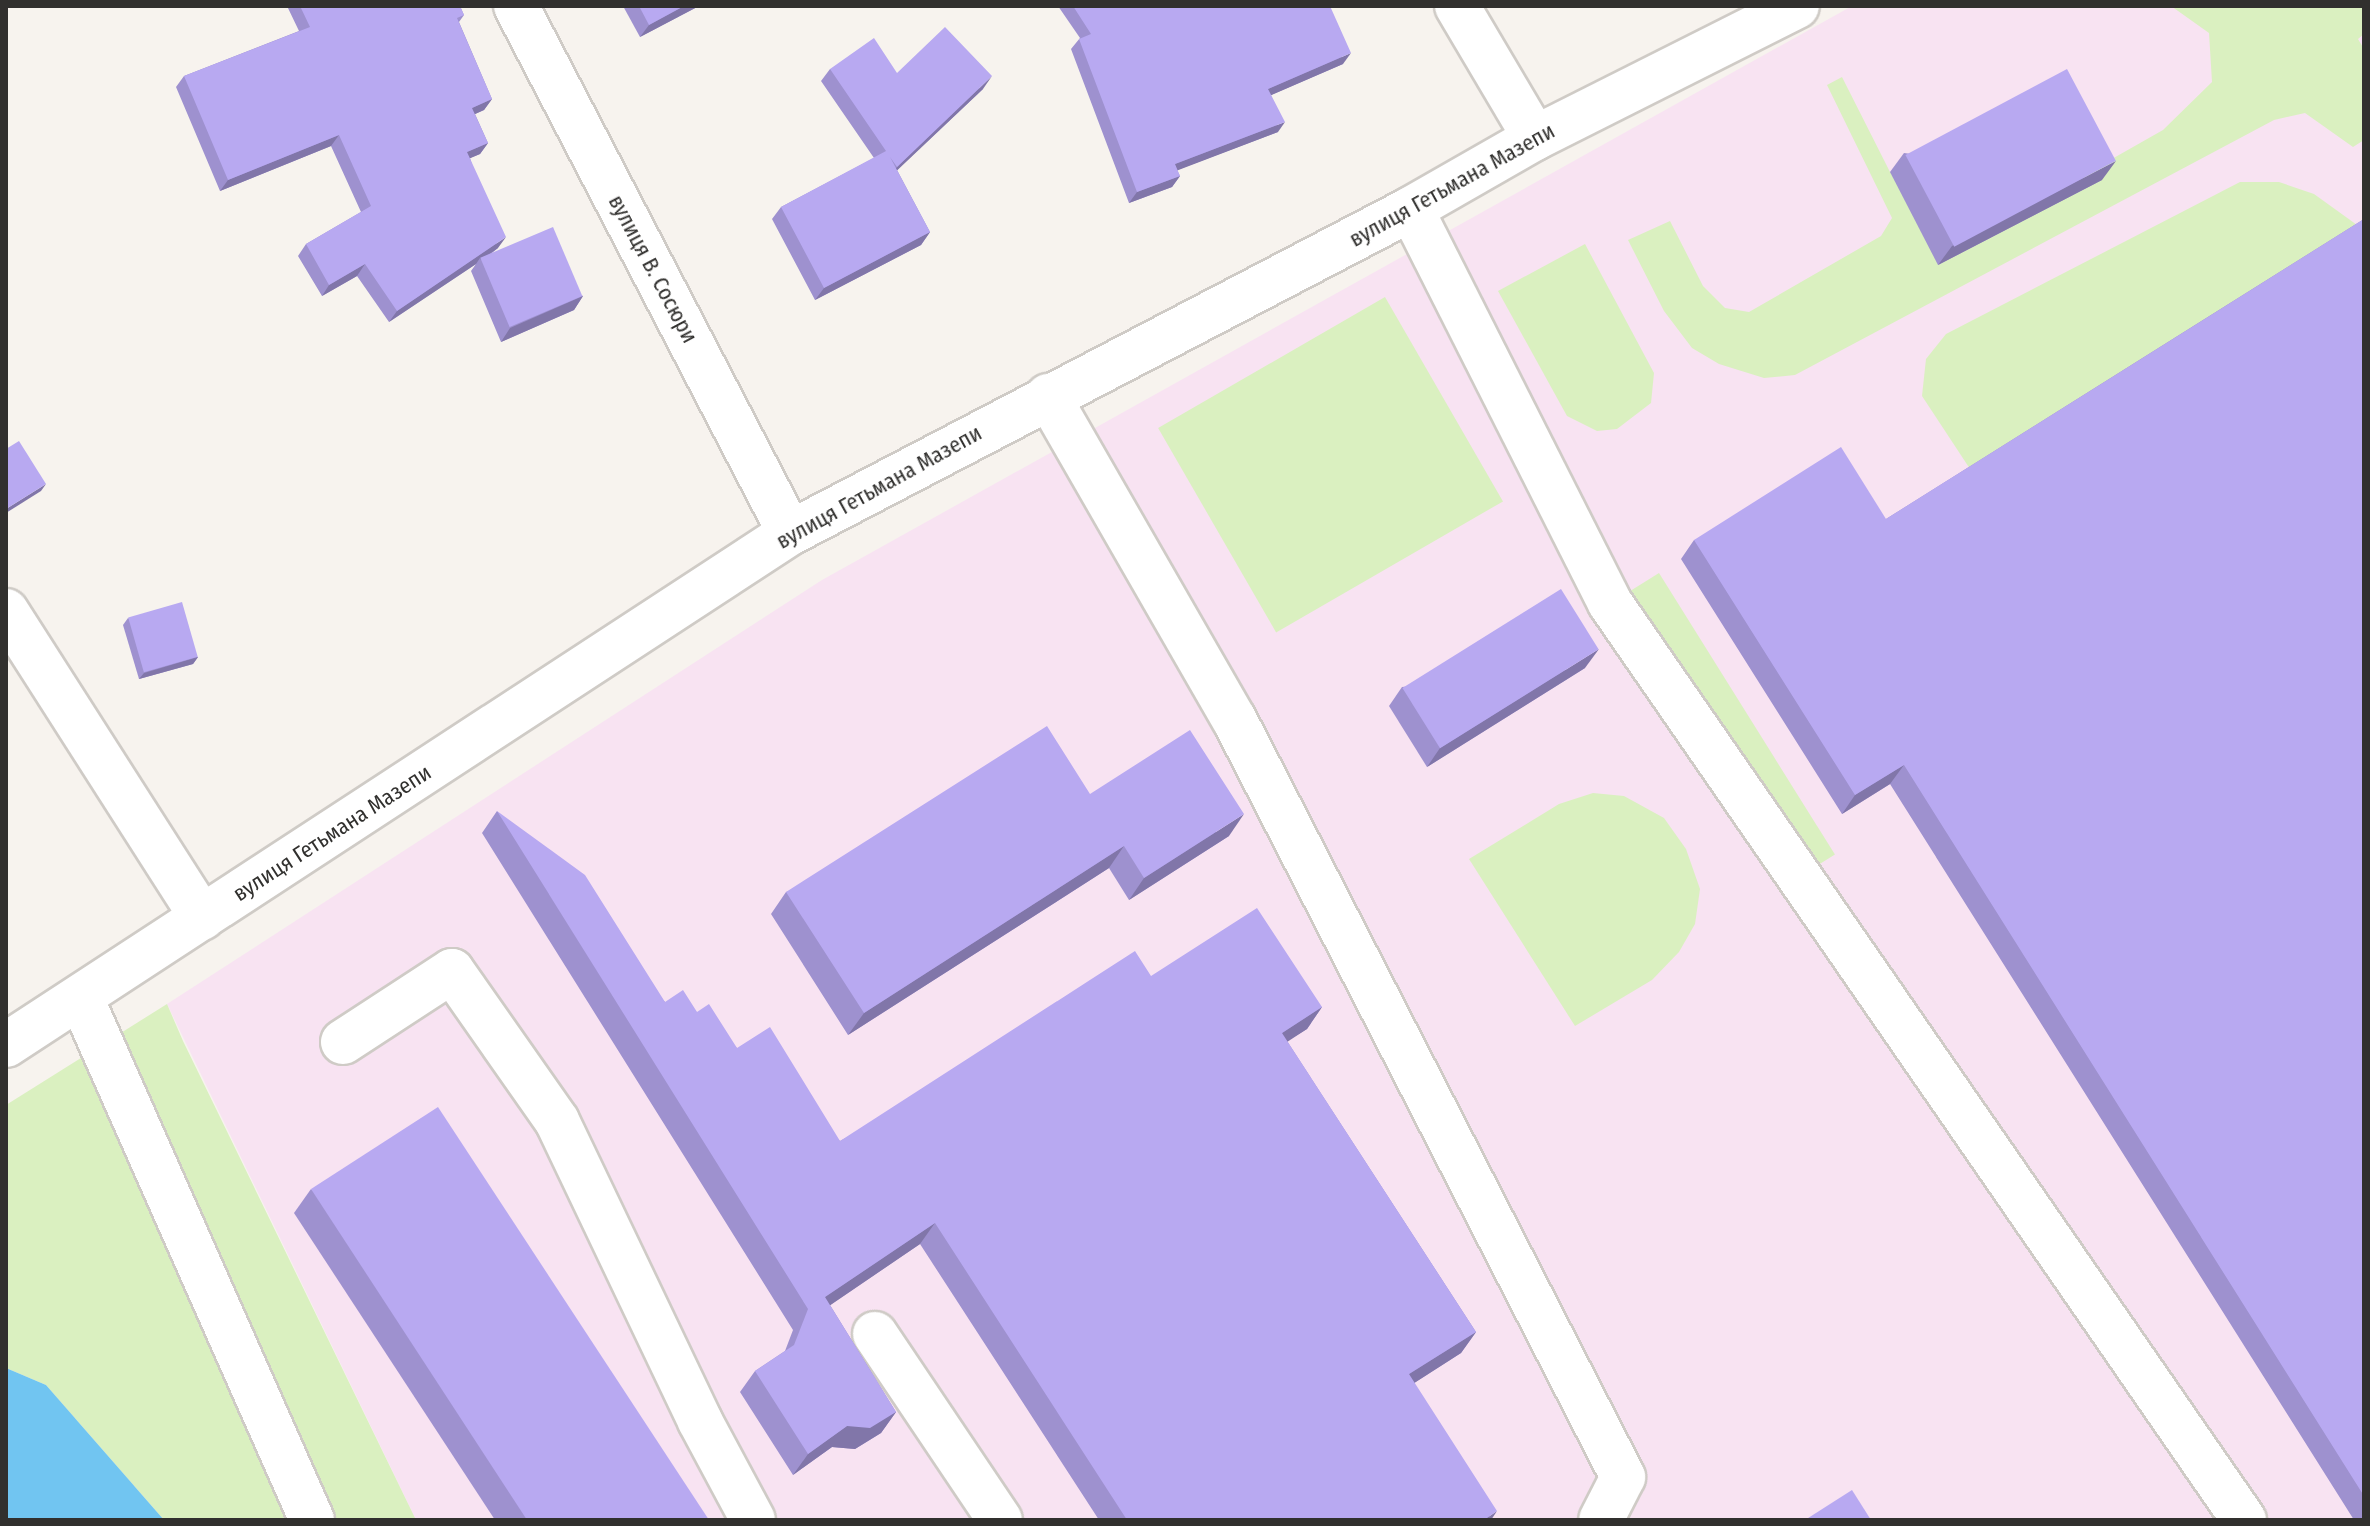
<!DOCTYPE html>
<html>
<head>
<meta charset="utf-8">
<style>
	body { margin:0 }
	#map { position:relative; width:2370px; height:1526px; overflow:hidden; background:#f7f3ee; font-family:"Fira Sans Condensed",sans-serif }
	div>[style] { position:absolute }
	.industrial>* { inset:0; background:#f8e3f2 }
	.green>* { inset:0; background:#daf0c0; transform-origin:0 0 }
	.water>* { inset:0; background:#71c5f1 }
	.roads { filter:drop-shadow(2px 0 #cfcbc6) drop-shadow(-2px 0 #cfcbc6) drop-shadow(0 2px #cfcbc6) drop-shadow(0 -2px #cfcbc6) }
	.minor>* { height:44px; margin:-22px; padding:0 22px; transform-origin:22px; border-radius:22px; background:#fff }
	.wall>* { inset:0; background:#9e91cf }
	.shaded-wall>* { inset:0; background:#8176a9 }
	.building>* { inset:0; background:#b8a9f1; transform-origin:0 0 }
	span { translate:-50% -50%; white-space:nowrap; text-align:center; line-height:1.15; -webkit-text-stroke:7px #fff; paint-order:stroke }
	.street-label { font-size:22px; color:#31302e }
	.frame { position:absolute; inset:0; border:8px solid #31302e; pointer-events:none }
</style>
</head>
<body>
<div id="map">
	<div class="industrial">
		<i style="clip-path:polygon(1852px 6px,2364px 6px,2364px 1520px,416px 1520px,167px 1004px,822px 580px)"></i>
	</div>
	<div class="green">
		<i style="clip-path:polygon(2171px 6px,2364px 6px,2364px 34px,2358px 39px,2364px 49px,2364px 140px,2353px 147px,2305px 113px,2274px 120px,1795px 375px,1764px 378px,1719px 364px,1692px 348px,1664px 311px,1628px 240px,1670px 221px,1703px 286px,1725px 308px,1749px 312px,1881px 236px,1892px 218px,1827px 85px,1842px 77px,1890px 172px,2096px 168px,2163px 130px,2212px 82px,2209px 33px)"></i>
		<i style="clip-path:polygon(2240px 182px,2279px 182px,2314px 194px,2364px 230px,1974px 475px,1922px 396px,1926px 359px,1946px 334px)"></i>
		<i style="clip-path:polygon(1585px 244px,1654px 373px,1651px 403px,1617px 429px,1597px 431px,1567px 416px,1498px 291px)"></i>
		<i style="left:1385px;top:297px;width:236px;height:262px;rotate:60deg"></i>
		<i style="left:1659px;top:573px;width:332px;height:34px;rotate:58deg"></i>
		<i style="clip-path:polygon(1593px 793px,1624px 796px,1664px 818px,1686px 849px,1700px 889px,1695px 924px,1679px 952px,1652px 980px,1575px 1026px,1469px 859px,1559px 804px)"></i>
		<i style="clip-path:polygon(167px 1004px,183px 1041px,416px 1520px,164px 1520px,46px 1385px,6px 1368px,6px 1105px)"></i>
	</div>
	<div class="water">
		<i style="clip-path:polygon(6px 1368px,46px 1385px,164px 1520px,6px 1520px)"></i>
	</div>
	<div class="roads">
		<div class="minor">
			<i style="left:516px;top:6px;width:594px;rotate:62.53deg"></i>
			<i style="left:1457px;top:6px;width:153px;rotate:59.4deg"></i>
			<i style="left:1411px;top:209px;width:441px;rotate:63.2deg"></i>
			<i style="left:1610px;top:603px;width:1115px;rotate:55.34deg"></i>
			<i style="left:1048px;top:396px;width:373px;rotate:60.1deg"></i>
			<i style="left:1234px;top:719px;width:852px;rotate:62.83deg"></i>
			<i style="left:1623px;top:1477px;width:48px;rotate:117.1deg"></i>
			<i style="left:6px;top:611px;width:364px;rotate:57.4deg"></i>
			<i style="left:81px;top:998px;width:571px;rotate:66.13deg"></i>
			<i style="left:343px;top:1042px;width:130px;rotate:-33.1deg"></i>
			<i style="left:452px;top:971px;width:183px;rotate:55deg"></i>
			<i style="left:557px;top:1121px;width:332px;rotate:64.5deg"></i>
			<i style="left:700px;top:1421px;width:112px;rotate:61.8deg"></i>
			<i style="left:6px;top:1045px;width:936px;rotate:-33.15deg"></i>
			<i style="left:790px;top:533px;width:700px;rotate:-27.55deg"></i>
			<i style="left:1411px;top:209px;width:143px;rotate:-29.8deg"></i>
			<i style="left:1535px;top:138px;width:293px;rotate:-26.7deg"></i>
			<i style="left:875px;top:1334px;width:224px;rotate:56.1deg"></i>
		</div>
	</div>
	<div class="wall">
		<i style="clip-path:polygon(287px 6px,460px 6px,464px 15px,459px 22px,492px 99px,484px 110px,475px 114px,488px 143px,480px 154px,470px 158px,498px 248px,492px 253px,583px 296px,574px 310px,501px 342px,471px 271px,476px 264px,389px 322px,357px 276px,322px 296px,298px 256px,306px 244px,361px 212px,331px 146px,220px 191px,176px 87px,184px 76px,299px 31px)"></i>
		<i style="clip-path:polygon(623px 6px,699px 6px,640px 37px)"></i>
		<i style="clip-path:polygon(1058px 6px,1330px 6px,1343px 64px,1271px 95px,1278px 132px,1177px 170px,1180px 176px,1172px 187px,1129px 203px,1071px 49px,1080px 38px)"></i>
		<i style="clip-path:polygon(830px 69px,897px 73px,983px 89px,897px 170px,930px 232px,921px 245px,815px 300px,772px 219px,781px 207px,874px 158px,821px 81px)"></i>
		<i style="clip-path:polygon(1904px 153px,2102px 180px,1938px 265px,1890px 172px)"></i>
		<i style="clip-path:polygon(2364px 219px,2364px 1520px,2354px 1520px,1890px 784px,1842px 814px,1681px 559px,1694px 540px,1886px 519px)"></i>
		<i style="clip-path:polygon(128px 618px,198px 657px,193px 664px,139px 679px,123px 625px)"></i>
		<i style="clip-path:polygon(1585px 668px,1427px 767px,1389px 706px,1402px 687px)"></i>
		<i style="clip-path:polygon(1090px 794px,1229px 836px,1129px 900px,1109px 868px,848px 1035px,771px 914px,786px 892px)"></i>
		<i style="clip-path:polygon(497px 811px,665px 1002px,697px 1012px,840px 1141px,1151px 976px,1322px 1007px,1307px 1029px,1287px 1041px,1476px 1332px,1461px 1353px,1414px 1383px,1491px 1520px,1099px 1520px,920px 1244px,830px 1305px,896px 1412px,881px 1433px,855px 1449px,832px 1447px,793px 1475px,740px 1392px,755px 1371px,785px 1351px,793px 1330px,482px 833px)"></i>
		<i style="clip-path:polygon(311px 1189px,709px 1520px,495px 1520px,294px 1213px)"></i>
	</div>
	<div class="shaded-wall">
		<i style="clip-path:polygon(684px 6px,699px 6px,640px 37px,649px 25px)"></i>
		<i style="clip-path:polygon(1351px 53px,1343px 64px,1260px 100px,1268px 89px)"></i>
		<i style="clip-path:polygon(992px 76px,983px 89px,888px 179px,897px 167px)"></i>
		<i style="clip-path:polygon(492px 99px,484px 110px,464px 119px,472px 108px)"></i>
		<i style="clip-path:polygon(1285px 122px,1278px 132px,1168px 174px,1175px 164px)"></i>
		<i style="clip-path:polygon(339px 135px,331px 146px,220px 191px,228px 180px)"></i>
		<i style="clip-path:polygon(488px 143px,480px 154px,459px 163px,467px 152px)"></i>
		<i style="clip-path:polygon(2116px 161px,2102px 180px,1938px 265px,1952px 246px)"></i>
		<i style="clip-path:polygon(1180px 176px,1172px 187px,1129px 203px,1137px 192px)"></i>
		<i style="clip-path:polygon(930px 232px,921px 245px,815px 300px,824px 288px)"></i>
		<i style="clip-path:polygon(506px 237px,498px 248px,481px 260px,480px 258px,476px 264px,389px 322px,397px 311px)"></i>
		<i style="clip-path:polygon(365px 264px,357px 276px,322px 296px,329px 285px)"></i>
		<i style="clip-path:polygon(583px 296px,574px 310px,501px 342px,510px 328px)"></i>
		<i style="clip-path:polygon(46px 484px,41px 491px,6px 513px,6px 509px)"></i>
		<i style="clip-path:polygon(1599px 649px,1585px 668px,1427px 767px,1440px 748px)"></i>
		<i style="clip-path:polygon(198px 657px,193px 664px,139px 679px,144px 673px)"></i>
		<i style="clip-path:polygon(1904px 765px,1890px 784px,1842px 814px,1855px 795px)"></i>
		<i style="clip-path:polygon(1244px 814px,1229px 836px,1129px 900px,1144px 878px)"></i>
		<i style="clip-path:polygon(1124px 846px,1109px 868px,848px 1035px,864px 1013px)"></i>
		<i style="clip-path:polygon(1322px 1007px,1307px 1029px,1267px 1055px,1282px 1033px)"></i>
		<i style="clip-path:polygon(935px 1223px,920px 1244px,810px 1319px,825px 1297px)"></i>
		<i style="clip-path:polygon(1476px 1332px,1461px 1353px,1394px 1396px,1409px 1374px)"></i>
		<i style="clip-path:polygon(896px 1412px,881px 1433px,855px 1449px,832px 1447px,793px 1475px,808px 1454px,847px 1426px)"></i>
		<i style="clip-path:polygon(1497px 1511px,1491px 1520px,1484px 1520px)"></i>
	</div>
	<div class="building">
		<i style="clip-path:polygon(300px 6px,460px 6px,464px 15px,457px 18px,492px 99px,472px 108px,488px 143px,467px 152px,506px 237px,397px 311px,365px 264px,329px 285px,306px 244px,371px 206px,339px 135px,228px 180px,184px 76px,310px 27px)"></i>
		<i style="clip-path:polygon(639px 6px,684px 6px,649px 25px)"></i>
		<i style="clip-path:polygon(1073px 6px,1330px 6px,1351px 53px,1268px 89px,1285px 122px,1175px 164px,1180px 176px,1137px 192px,1079px 39px,1091px 34px)"></i>
		<i style="clip-path:polygon(945px 27px,992px 76px,897px 167px,890px 157px,930px 232px,824px 288px,781px 207px,886px 151px,830px 69px,874px 38px,897px 73px)"></i>
		<i style="left:2067px;top:69px;width:104px;height:183px;rotate:62deg"></i>
		<i style="clip-path:polygon(2364px 219px,2364px 1496px,1904px 765px,1855px 795px,1694px 540px,1841px 447px,1886px 519px)"></i>
		<i style="left:553px;top:227px;width:75px;height:79px;rotate:67deg"></i>
		<i style="clip-path:polygon(19px 441px,46px 484px,6px 509px,6px 449px)"></i>
		<i style="left:1561px;top:589px;width:71px;height:187px;rotate:58deg"></i>
		<i style="left:182px;top:602px;width:57px;height:56px;rotate:74deg"></i>
		<i style="clip-path:polygon(1047px 726px,1090px 794px,1190px 730px,1244px 814px,1144px 878px,1124px 846px,864px 1013px,786px 892px)"></i>
		<i style="clip-path:polygon(497px 811px,585px 875px,665px 1002px,683px 990px,697px 1012px,709px 1004px,737px 1048px,770px 1027px,840px 1141px,1135px 951px,1151px 976px,1257px 908px,1322px 1007px,1282px 1033px,1476px 1332px,1409px 1374px,1497px 1511px,1484px 1520px,1127px 1520px,935px 1223px,825px 1297px,896px 1412px,870px 1428px,847px 1426px,808px 1454px,755px 1371px,794px 1345px,808px 1309px)"></i>
		<i style="clip-path:polygon(438px 1107px,709px 1520px,527px 1520px,311px 1189px)"></i>
		<i style="clip-path:polygon(1852px 1490px,1871px 1520px,1805px 1520px)"></i>
	</div>
	<div class="street-label">
		<span style="left:1452px;top:185px;rotate:-29deg">вулиця Гетьмана Мазепи</span>
		<span style="left:653px;top:269px;rotate:62deg">вулиця В. Сосюри</span>
		<span style="left:879px;top:487px;rotate:-29deg">вулиця Гетьмана Мазепи</span>
		<span style="left:332px;top:833px;rotate:-33deg">вулиця Гетьмана Мазепи</span>
	</div>
	<div class="frame"></div>
</div>
</body>
</html>
